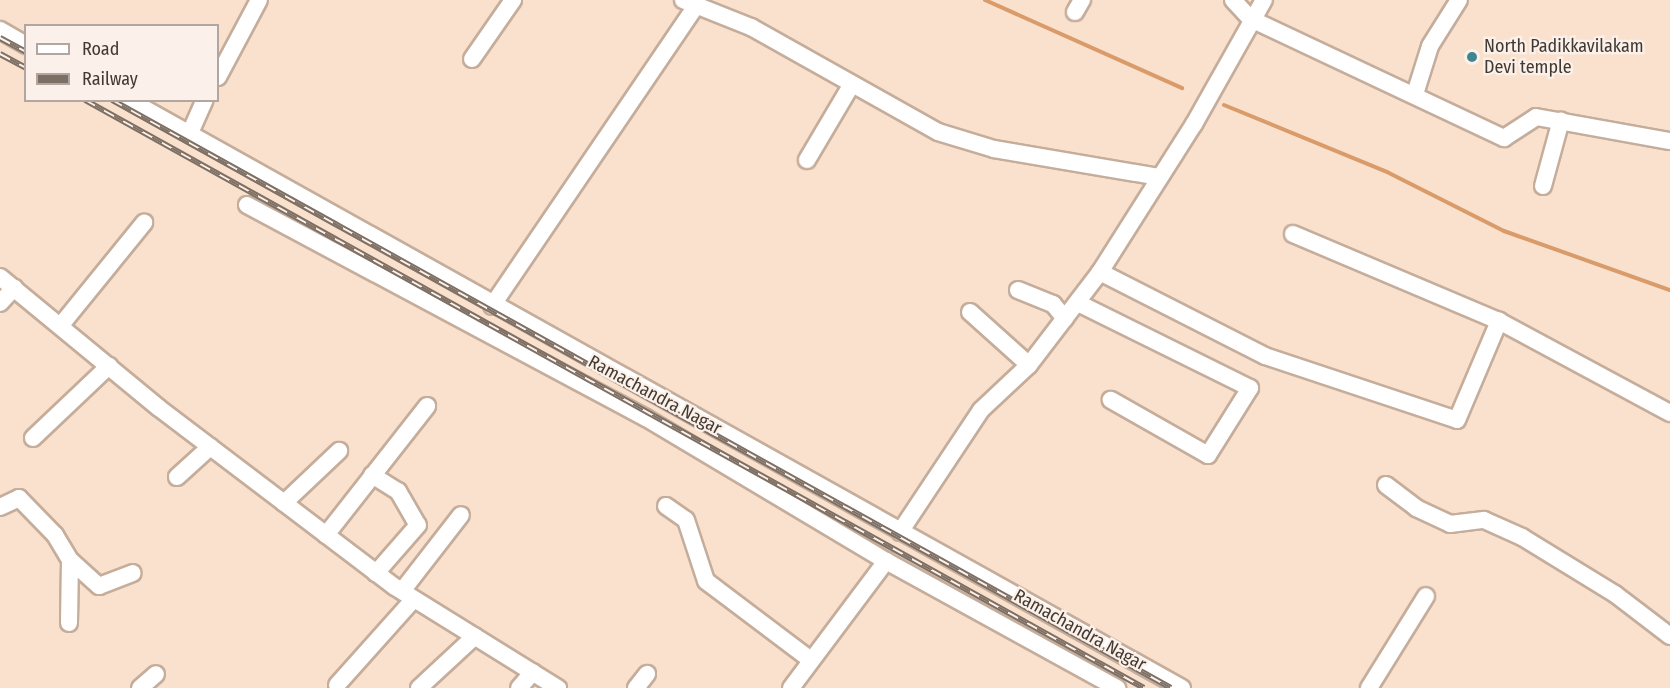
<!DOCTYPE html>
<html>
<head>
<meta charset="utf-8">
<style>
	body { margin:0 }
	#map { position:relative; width:1670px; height:688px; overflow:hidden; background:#fae1ce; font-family:"Fira Sans Condensed",sans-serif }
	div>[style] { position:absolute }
	.stream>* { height:4px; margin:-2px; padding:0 2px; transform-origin:2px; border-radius:2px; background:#d99b69 }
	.roads { filter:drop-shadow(2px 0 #c5ad9b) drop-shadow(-2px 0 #c5ad9b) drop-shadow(0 2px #c5ad9b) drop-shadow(0 -2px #c5ad9b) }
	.minor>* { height:16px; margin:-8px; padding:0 8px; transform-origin:8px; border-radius:8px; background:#fff }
	.rail>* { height:6px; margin-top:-3px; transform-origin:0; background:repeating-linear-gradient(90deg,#fbf1ea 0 11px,#7d6f63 0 22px); box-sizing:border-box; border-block:2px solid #7d6f63 }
	.dots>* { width:16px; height:16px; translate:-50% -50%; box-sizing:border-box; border:3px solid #fbf1ea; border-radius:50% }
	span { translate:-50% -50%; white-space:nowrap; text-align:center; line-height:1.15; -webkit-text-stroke:4.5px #fbf1ea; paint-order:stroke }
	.poi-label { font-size:18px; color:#423931 }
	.left { translate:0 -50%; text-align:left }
	.street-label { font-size:18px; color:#423931 }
	.legend { position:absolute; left:24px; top:24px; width:195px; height:78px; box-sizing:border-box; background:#fbf1ea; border:2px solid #b1a7a0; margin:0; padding:8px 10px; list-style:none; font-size:18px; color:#423931 }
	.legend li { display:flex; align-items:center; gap:12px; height:30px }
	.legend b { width:30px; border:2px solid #b1a7a0 }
</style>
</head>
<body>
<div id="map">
	<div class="stream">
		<i style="left:985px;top:0;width:216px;rotate:24.1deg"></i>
		<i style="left:1224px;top:105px;width:176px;rotate:22.3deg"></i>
		<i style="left:1387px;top:172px;width:131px;rotate:26.8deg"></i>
		<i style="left:1504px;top:231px;width:176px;rotate:19.6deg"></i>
	</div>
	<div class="roads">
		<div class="minor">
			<i style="left:683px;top:0;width:73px;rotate:21.7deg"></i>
			<i style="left:751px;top:27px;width:214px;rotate:29.3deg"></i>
			<i style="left:938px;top:132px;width:59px;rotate:16.9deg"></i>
			<i style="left:994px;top:149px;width:168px;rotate:9.6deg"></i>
			<i style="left:1233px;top:0;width:26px;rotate:47deg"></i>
			<i style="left:1251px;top:19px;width:280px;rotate:25.2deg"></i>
			<i style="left:1504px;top:138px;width:38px;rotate:-33deg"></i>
			<i style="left:1536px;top:117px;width:136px;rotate:10.2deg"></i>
			<i style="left:1075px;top:12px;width:14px;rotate:-60deg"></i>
			<i style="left:0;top:30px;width:30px;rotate:30deg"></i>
			<i style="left:472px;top:59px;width:72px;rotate:-55.2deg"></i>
			<i style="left:218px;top:77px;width:87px;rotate:-62deg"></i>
			<i style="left:1415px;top:94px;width:50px;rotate:-72.6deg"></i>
			<i style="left:1430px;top:46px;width:54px;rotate:-57.8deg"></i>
			<i style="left:129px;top:100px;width:1206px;rotate:29.18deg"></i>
			<i style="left:190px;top:133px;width:36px;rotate:-66deg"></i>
			<i style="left:807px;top:160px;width:88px;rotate:-59.4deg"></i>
			<i style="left:1543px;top:186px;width:68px;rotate:-74.7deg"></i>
			<i style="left:247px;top:205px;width:452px;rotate:28.1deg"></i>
			<i style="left:646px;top:418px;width:279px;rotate:30.8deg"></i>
			<i style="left:1293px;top:234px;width:224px;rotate:22.9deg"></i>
			<i style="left:1499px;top:321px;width:194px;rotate:28.3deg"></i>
			<i style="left:1100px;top:272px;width:185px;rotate:27deg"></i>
			<i style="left:1265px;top:356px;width:202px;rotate:18.4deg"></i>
			<i style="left:1457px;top:420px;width:108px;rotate:-67deg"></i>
			<i style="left:0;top:277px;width:206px;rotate:39.5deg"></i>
			<i style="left:159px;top:408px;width:296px;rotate:37.2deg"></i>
			<i style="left:395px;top:587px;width:192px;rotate:31.8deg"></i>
			<i style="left:1018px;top:290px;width:38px;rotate:22deg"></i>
			<i style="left:1053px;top:304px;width:19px;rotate:51deg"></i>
			<i style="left:0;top:303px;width:21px;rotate:-47deg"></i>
			<i style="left:1078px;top:303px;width:192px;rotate:26.3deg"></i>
			<i style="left:1250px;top:388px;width:79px;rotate:122.1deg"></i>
			<i style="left:1208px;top:455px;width:112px;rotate:-150.4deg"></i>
			<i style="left:492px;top:306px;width:363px;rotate:-55.8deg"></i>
			<i style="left:970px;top:312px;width:79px;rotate:41.9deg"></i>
			<i style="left:61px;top:325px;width:132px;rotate:-50.9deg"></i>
			<i style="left:33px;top:438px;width:105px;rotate:-43.5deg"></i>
			<i style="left:372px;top:475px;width:31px;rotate:32deg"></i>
			<i style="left:398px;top:491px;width:39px;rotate:60deg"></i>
			<i style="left:418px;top:525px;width:64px;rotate:131.2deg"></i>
			<i style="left:177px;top:477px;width:45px;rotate:-42.3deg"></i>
			<i style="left:1386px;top:485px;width:38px;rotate:37deg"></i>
			<i style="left:1416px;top:508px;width:38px;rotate:25deg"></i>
			<i style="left:1450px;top:524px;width:34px;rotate:-7deg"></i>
			<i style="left:1484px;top:520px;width:42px;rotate:24.1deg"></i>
			<i style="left:1522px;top:537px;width:109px;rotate:31.5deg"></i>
			<i style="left:1615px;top:594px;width:69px;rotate:37.4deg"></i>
			<i style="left:284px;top:503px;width:76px;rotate:-43.4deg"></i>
			<i style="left:666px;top:506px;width:24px;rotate:35deg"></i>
			<i style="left:686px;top:520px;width:64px;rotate:71.8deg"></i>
			<i style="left:706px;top:581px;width:131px;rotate:37deg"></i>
			<i style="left:0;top:507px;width:21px;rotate:-25deg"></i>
			<i style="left:19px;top:498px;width:52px;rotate:45.8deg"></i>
			<i style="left:55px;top:535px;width:29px;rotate:59deg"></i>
			<i style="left:70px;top:560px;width:63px;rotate:90.9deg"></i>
			<i style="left:900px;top:532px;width:146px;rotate:-56.4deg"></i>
			<i style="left:981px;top:410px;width:66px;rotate:-43.2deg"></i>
			<i style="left:1029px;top:365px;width:117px;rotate:-52.6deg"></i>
			<i style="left:1100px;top:272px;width:175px;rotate:-57.6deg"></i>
			<i style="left:1194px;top:124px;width:142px;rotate:-60.6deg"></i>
			<i style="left:326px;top:535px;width:164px;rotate:-51.9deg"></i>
			<i style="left:70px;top:560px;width:39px;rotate:42deg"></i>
			<i style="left:99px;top:586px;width:36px;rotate:-21deg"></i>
			<i style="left:402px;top:591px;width:96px;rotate:-52.2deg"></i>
			<i style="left:337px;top:685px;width:115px;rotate:-48.2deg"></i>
			<i style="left:140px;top:688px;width:21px;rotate:-41deg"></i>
			<i style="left:419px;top:688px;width:76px;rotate:-42.9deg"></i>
			<i style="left:519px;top:688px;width:21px;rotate:-49deg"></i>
			<i style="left:636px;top:688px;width:18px;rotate:-52deg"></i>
			<i style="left:791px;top:688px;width:159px;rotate:-53.2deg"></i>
			<i style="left:886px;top:561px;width:264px;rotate:28.8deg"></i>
			<i style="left:1369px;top:688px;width:108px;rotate:-58.2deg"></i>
		</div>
	</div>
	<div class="rail">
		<i style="left:0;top:38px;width:30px;rotate:28deg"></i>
		<i style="left:0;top:54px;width:30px;rotate:28deg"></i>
		<i style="left:85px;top:100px;width:1211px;rotate:29.04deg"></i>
		<i style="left:112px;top:100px;width:1211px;rotate:29.04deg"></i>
	</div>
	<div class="dots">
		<i style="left:1472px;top:57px;background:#408691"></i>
	</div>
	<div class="poi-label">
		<span class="left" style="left:1484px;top:57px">North Padikkavilakam<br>Devi temple</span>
	</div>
	<div class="street-label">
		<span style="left:655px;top:395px;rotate:28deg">Ramachandra Nagar</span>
		<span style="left:1080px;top:630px;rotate:29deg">Ramachandra Nagar</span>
	</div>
	<ul class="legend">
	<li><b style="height:8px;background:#fff"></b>Road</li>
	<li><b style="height:8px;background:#7d6f63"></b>Railway</li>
	</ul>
</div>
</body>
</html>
